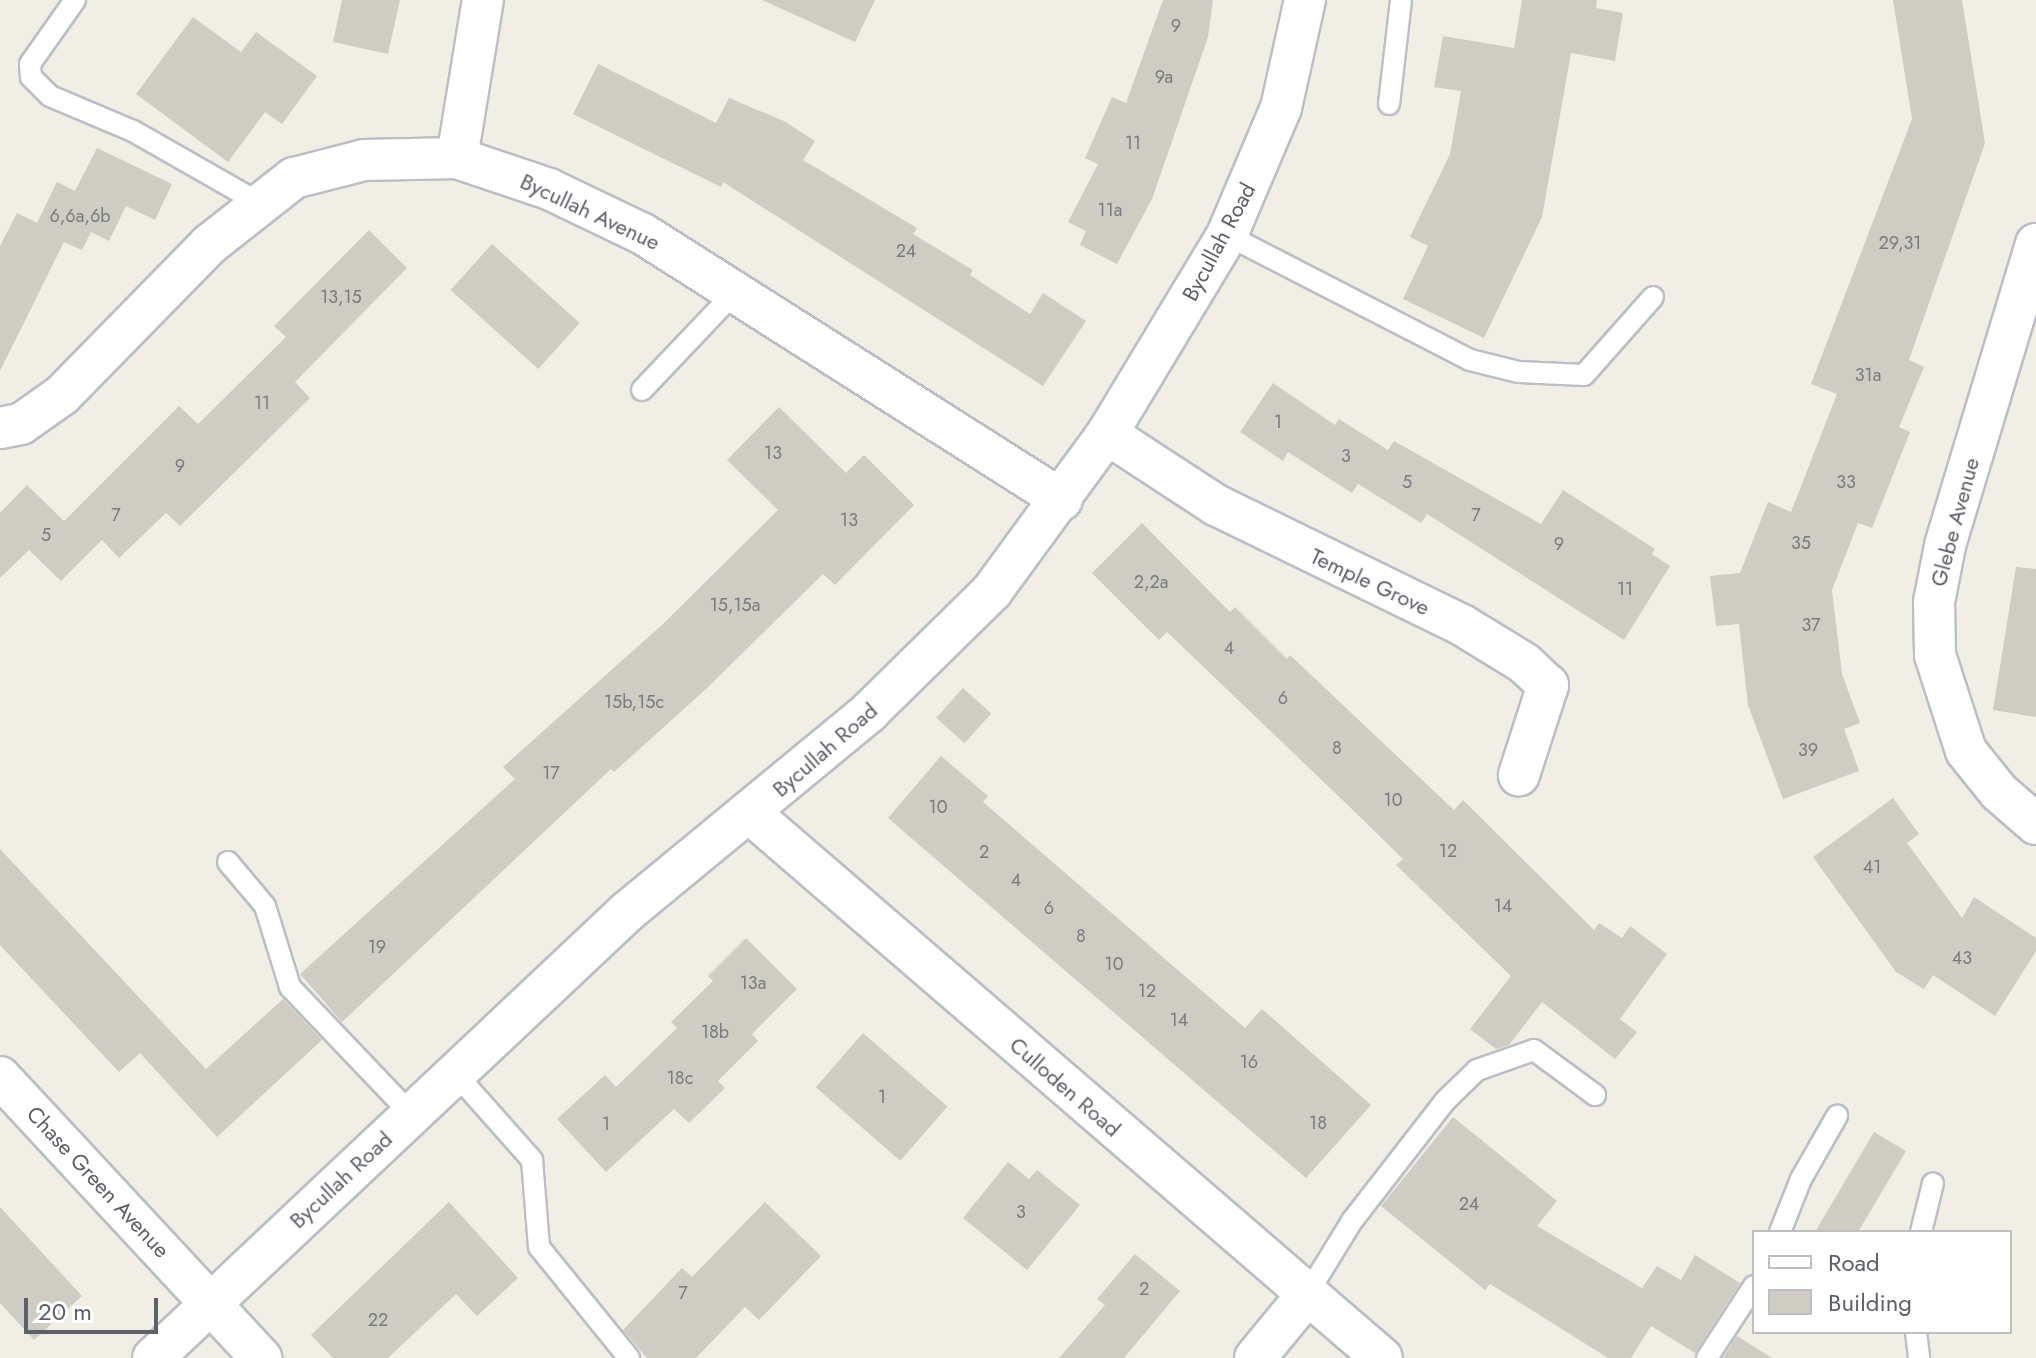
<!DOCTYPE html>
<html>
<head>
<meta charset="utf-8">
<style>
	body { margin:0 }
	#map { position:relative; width:2036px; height:1358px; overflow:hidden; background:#f1efe5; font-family:Jost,sans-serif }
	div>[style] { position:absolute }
	.building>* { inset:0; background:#ceccc3; transform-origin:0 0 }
	.roads { filter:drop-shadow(2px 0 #bcbec5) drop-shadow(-2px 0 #bcbec5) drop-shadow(0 2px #bcbec5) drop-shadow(0 -2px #bcbec5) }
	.service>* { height:20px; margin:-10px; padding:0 10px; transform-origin:10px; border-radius:10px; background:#fff }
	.minor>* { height:40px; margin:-20px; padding:0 20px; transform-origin:20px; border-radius:20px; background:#fff }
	span { translate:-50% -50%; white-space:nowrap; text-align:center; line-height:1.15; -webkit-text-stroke:7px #fff; paint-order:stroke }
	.number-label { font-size:18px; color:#787b7e }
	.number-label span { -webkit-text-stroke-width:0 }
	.street-label { font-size:22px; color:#5c6067 }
	.legend { position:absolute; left:1752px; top:1230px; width:260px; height:104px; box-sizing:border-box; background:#fff; border:2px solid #bebfc2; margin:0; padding:10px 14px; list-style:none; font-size:24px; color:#5c6067 }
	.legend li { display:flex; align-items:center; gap:16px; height:40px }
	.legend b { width:40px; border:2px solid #bebfc2 }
	.scale { position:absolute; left:24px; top:1298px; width:134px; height:36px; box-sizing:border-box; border:4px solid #5c6067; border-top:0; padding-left:10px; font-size:24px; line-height:28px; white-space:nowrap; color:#5c6067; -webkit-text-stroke:6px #fff; paint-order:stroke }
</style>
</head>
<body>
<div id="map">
	<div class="building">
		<i style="clip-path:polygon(342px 0,400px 0,388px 54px,333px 42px)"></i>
		<i style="clip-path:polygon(762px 0,875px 0,855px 42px)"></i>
		<i style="clip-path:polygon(1163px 0,1213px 0,1208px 37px,1152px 199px,1117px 264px,1080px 245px,1086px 231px,1068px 222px,1098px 164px,1085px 158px,1112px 97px,1126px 103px)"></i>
		<i style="clip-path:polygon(1522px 0,1597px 0,1596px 8px,1623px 13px,1615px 61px,1571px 53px,1542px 217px,1484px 338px,1403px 299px,1428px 246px,1410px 237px,1450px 154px,1461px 91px,1434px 87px,1443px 36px,1514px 48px)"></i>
		<i style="clip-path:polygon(1893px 0,1962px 0,1985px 143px,1909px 360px,1924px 367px,1899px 427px,1910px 432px,1872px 528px,1858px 523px,1832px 590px,1842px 674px,1860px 723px,1844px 729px,1859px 771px,1783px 799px,1748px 705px,1739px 624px,1716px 626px,1710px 576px,1740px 573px,1768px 502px,1791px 512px,1837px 394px,1811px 384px,1912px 119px)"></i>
		<i style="clip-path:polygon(193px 17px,241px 52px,256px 32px,317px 76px,282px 124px,265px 112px,228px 162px,136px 94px)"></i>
		<i style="clip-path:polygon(598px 64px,716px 123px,729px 98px,784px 121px,815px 141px,803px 160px,917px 228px,913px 234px,973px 270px,970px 275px,1030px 314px,1043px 293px,1086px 321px,1043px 386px,723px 182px,721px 187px,573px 114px)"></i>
		<i style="clip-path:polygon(97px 148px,172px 184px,155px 220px,126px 206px,109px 241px,91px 232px,82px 250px,64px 242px,0 371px,0 246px,17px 213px,37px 223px,57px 182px,75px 191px)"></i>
		<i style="clip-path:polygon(369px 230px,407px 268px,295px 382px,310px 398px,180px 526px,166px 513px,119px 558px,102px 540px,61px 581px,29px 550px,0 578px,0 513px,27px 485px,64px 521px,179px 406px,198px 424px,286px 337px,274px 326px)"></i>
		<i style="left:492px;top:244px;width:118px;height:62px;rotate:42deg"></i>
		<i style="clip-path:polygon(1273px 383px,1335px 425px,1339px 419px,1388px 450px,1394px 441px,1541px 524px,1563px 490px,1655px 549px,1652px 554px,1670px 566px,1624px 640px,1427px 514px,1421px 523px,1358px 484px,1352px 493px,1288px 452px,1283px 461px,1240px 432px)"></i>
		<i style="clip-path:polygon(779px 407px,846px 473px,864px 455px,914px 505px,835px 585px,823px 574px,706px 689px,614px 772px,611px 769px,342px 1022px,300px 974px,515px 779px,503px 767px,664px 623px,778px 510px,727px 460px)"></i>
		<i style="clip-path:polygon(1142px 523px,1230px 612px,1235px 607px,1287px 659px,1290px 655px,1454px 810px,1463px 800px,1594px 930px,1599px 923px,1622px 938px,1630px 926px,1667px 954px,1620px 1019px,1637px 1032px,1615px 1059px,1542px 1002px,1509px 1045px,1496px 1049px,1470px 1029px,1511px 976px,1396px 865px,1403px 859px,1355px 812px,1167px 632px,1159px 640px,1092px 573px)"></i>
		<i style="clip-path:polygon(2016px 567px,2036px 569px,2036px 717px,1993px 710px)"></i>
		<i style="left:963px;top:688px;width:38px;height:40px;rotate:42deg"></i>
		<i style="clip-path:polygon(941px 756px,988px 796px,983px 802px,1245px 1028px,1262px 1009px,1371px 1105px,1306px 1178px,888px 818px)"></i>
		<i style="clip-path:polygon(1893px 798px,1919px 834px,1907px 843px,1962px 918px,1974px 897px,2036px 938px,2036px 951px,1995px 1016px,1933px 975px,1924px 989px,1896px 972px,1813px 857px)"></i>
		<i style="clip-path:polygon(0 849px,206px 1069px,283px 999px,322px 1040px,217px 1137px,140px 1053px,119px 1072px,0 945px)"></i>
		<i style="clip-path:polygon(746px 938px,797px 989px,752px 1034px,758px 1041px,718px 1081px,725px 1088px,689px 1123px,674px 1109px,606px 1172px,557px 1119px,605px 1075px,616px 1087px,677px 1028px,671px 1022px,713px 981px,708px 976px)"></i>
		<i style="left:863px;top:1033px;width:112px;height:72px;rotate:41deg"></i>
		<i style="clip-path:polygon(1453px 1117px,1557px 1201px,1537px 1226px,1642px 1288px,1657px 1266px,1681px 1280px,1695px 1255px,1740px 1283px,1695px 1353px,1651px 1326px,1631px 1358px,1608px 1358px,1490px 1284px,1485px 1290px,1381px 1206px)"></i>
		<i style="clip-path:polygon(1874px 1132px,1906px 1151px,1858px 1232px,1815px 1232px)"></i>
		<i style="clip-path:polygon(1008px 1162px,1029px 1179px,1037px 1170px,1080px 1205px,1027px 1270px,963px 1218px)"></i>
		<i style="clip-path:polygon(449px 1202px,518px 1278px,477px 1316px,456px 1294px,388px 1358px,333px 1358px,311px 1335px)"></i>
		<i style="clip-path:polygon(765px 1202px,821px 1256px,759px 1320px,745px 1307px,696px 1358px,647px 1358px,623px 1330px,682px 1268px,692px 1277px)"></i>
		<i style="clip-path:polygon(0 1207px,82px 1296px,34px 1340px,0 1303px)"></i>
		<i style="clip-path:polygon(1135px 1254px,1180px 1291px,1124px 1358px,1059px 1358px,1105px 1305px,1097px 1299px)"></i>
		<i style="clip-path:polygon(1737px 1336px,1772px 1358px,1723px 1358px)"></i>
	</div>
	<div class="roads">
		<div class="service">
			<i style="left:75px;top:0;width:78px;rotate:125.1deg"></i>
			<i style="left:30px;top:64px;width:13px;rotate:86deg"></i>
			<i style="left:31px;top:77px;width:27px;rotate:45deg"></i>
			<i style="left:50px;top:96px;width:90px;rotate:22.9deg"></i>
			<i style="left:133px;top:131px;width:147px;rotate:29.7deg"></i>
			<i style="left:1389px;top:104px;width:105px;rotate:-83.4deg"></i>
			<i style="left:1227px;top:235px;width:273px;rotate:27.2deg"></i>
			<i style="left:1470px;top:360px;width:50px;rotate:13.8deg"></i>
			<i style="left:1519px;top:372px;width:65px;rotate:2.6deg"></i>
			<i style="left:1584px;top:375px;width:104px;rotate:-48.5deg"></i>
			<i style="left:642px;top:390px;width:138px;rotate:-46.5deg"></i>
			<i style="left:228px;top:862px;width:57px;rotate:49.9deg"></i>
			<i style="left:265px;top:906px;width:85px;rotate:72.8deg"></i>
			<i style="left:290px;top:987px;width:175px;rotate:46.4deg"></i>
			<i style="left:454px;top:1072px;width:118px;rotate:48.4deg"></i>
			<i style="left:532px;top:1160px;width:87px;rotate:85.4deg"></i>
			<i style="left:539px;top:1247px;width:143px;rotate:51deg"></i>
			<i style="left:1780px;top:1232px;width:57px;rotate:-68.4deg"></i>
			<i style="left:1801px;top:1179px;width:73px;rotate:-60.3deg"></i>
			<i style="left:1921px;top:1232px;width:50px;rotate:-76.2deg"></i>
			<i style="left:1306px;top:1296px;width:88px;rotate:-58.5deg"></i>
			<i style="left:1352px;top:1221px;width:152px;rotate:-52.2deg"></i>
			<i style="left:1445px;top:1101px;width:45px;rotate:-44.1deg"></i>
			<i style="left:1477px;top:1070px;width:60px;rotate:-19.3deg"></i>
			<i style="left:1534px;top:1050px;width:76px;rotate:36.4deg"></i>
			<i style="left:1916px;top:1332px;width:26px;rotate:83deg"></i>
			<i style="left:1707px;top:1358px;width:86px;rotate:-56.9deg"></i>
		</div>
		<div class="minor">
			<i style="left:457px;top:158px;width:160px;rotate:-80.7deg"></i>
			<i style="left:2036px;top:244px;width:315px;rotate:106.8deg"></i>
			<i style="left:1945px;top:546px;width:57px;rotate:101.1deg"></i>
			<i style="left:1934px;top:602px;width:53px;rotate:88.9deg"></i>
			<i style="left:1935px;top:655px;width:101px;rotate:72.1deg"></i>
			<i style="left:1966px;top:751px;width:53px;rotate:51.2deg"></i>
			<i style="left:1999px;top:792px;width:49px;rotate:40.9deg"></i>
			<i style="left:0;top:428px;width:21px;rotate:-11deg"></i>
			<i style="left:21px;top:424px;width:50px;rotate:-35.3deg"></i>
			<i style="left:62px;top:395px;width:211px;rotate:-45.6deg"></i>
			<i style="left:210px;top:244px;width:107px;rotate:-38.2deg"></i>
			<i style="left:294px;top:178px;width:72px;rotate:-14.4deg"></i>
			<i style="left:364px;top:160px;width:93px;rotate:-1.2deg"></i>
			<i style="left:457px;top:158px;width:97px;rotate:18.6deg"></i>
			<i style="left:549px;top:189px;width:104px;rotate:25.6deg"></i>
			<i style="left:643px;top:234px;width:496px;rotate:32.4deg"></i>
			<i style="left:1107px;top:434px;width:130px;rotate:33.1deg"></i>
			<i style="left:1216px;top:505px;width:274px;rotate:26deg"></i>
			<i style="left:1462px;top:625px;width:73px;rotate:31.5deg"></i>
			<i style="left:1524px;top:663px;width:33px;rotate:43deg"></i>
			<i style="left:1548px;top:685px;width:95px;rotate:107.9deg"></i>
			<i style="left:751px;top:814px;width:833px;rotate:40.77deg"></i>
			<i style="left:0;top:1077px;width:384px;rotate:47.1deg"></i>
			<i style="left:153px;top:1358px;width:652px;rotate:-43.26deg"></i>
			<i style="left:628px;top:911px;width:313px;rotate:-39.5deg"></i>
			<i style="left:869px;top:712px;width:173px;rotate:-44.5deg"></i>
			<i style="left:992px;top:591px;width:195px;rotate:-53.8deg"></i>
			<i style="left:1107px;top:434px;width:232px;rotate:-58.9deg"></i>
			<i style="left:1227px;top:235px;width:138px;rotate:-67deg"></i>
			<i style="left:1281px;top:108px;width:111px;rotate:-77.5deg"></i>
			<i style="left:1255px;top:1358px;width:80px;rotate:-50.6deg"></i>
		</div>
	</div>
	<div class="number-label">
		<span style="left:1176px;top:26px">9</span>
		<span style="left:1164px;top:77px">9a</span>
		<span style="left:1133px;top:143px">11</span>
		<span style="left:1110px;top:210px">11a</span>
		<span style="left:80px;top:216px">6,6a,6b</span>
		<span style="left:1900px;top:243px">29,31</span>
		<span style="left:906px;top:251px">24</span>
		<span style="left:341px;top:297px">13,15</span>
		<span style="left:1868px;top:375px">31a</span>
		<span style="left:262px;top:403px">11</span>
		<span style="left:1278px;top:422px">1</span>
		<span style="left:773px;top:453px">13</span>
		<span style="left:1346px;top:456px">3</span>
		<span style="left:180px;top:466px">9</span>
		<span style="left:1407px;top:482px">5</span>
		<span style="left:1846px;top:482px">33</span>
		<span style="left:116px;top:515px">7</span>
		<span style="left:1476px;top:515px">7</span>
		<span style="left:849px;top:520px">13</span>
		<span style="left:46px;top:535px">5</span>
		<span style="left:1801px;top:543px">35</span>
		<span style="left:1559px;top:544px">9</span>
		<span style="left:1151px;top:582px">2,2a</span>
		<span style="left:1625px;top:589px">11</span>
		<span style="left:735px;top:605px">15,15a</span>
		<span style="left:1811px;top:625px">37</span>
		<span style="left:1229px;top:648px">4</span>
		<span style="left:1283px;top:698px">6</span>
		<span style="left:634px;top:702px">15b,15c</span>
		<span style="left:1337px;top:748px">8</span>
		<span style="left:1808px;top:750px">39</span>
		<span style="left:551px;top:773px">17</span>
		<span style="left:1393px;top:800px">10</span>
		<span style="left:938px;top:807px">10</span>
		<span style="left:1448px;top:851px">12</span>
		<span style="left:984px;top:852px">2</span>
		<span style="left:1872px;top:867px">41</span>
		<span style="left:1016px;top:880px">4</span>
		<span style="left:1503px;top:906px">14</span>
		<span style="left:1049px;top:908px">6</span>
		<span style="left:1081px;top:936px">8</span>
		<span style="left:377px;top:947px">19</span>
		<span style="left:1962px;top:958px">43</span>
		<span style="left:1114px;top:964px">10</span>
		<span style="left:753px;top:983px">13a</span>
		<span style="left:1147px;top:991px">12</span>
		<span style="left:1179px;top:1020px">14</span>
		<span style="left:715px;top:1032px">18b</span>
		<span style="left:1249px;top:1062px">16</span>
		<span style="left:680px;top:1078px">18c</span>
		<span style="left:882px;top:1097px">1</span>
		<span style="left:1318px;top:1123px">18</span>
		<span style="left:606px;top:1124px">1</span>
		<span style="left:1469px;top:1204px">24</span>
		<span style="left:1021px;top:1212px">3</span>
		<span style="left:1144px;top:1289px">2</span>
		<span style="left:683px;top:1293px">7</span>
		<span style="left:378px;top:1320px">22</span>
	</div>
	<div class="street-label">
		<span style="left:590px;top:212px;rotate:25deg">Bycullah Avenue</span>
		<span style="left:1219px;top:242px;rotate:-62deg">Bycullah Road</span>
		<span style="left:1955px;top:522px;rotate:-75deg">Glebe Avenue</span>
		<span style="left:1370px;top:582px;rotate:25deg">Temple Grove</span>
		<span style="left:825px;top:750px;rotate:-41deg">Bycullah Road</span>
		<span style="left:1065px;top:1087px;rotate:41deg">Culloden Road</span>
		<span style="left:341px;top:1180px;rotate:-43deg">Bycullah Road</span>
		<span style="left:98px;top:1182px;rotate:47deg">Chase Green Avenue</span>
	</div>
	<ul class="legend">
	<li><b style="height:10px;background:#fff"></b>Road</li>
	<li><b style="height:22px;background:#ceccc3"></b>Building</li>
	</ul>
	<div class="scale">20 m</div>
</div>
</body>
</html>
